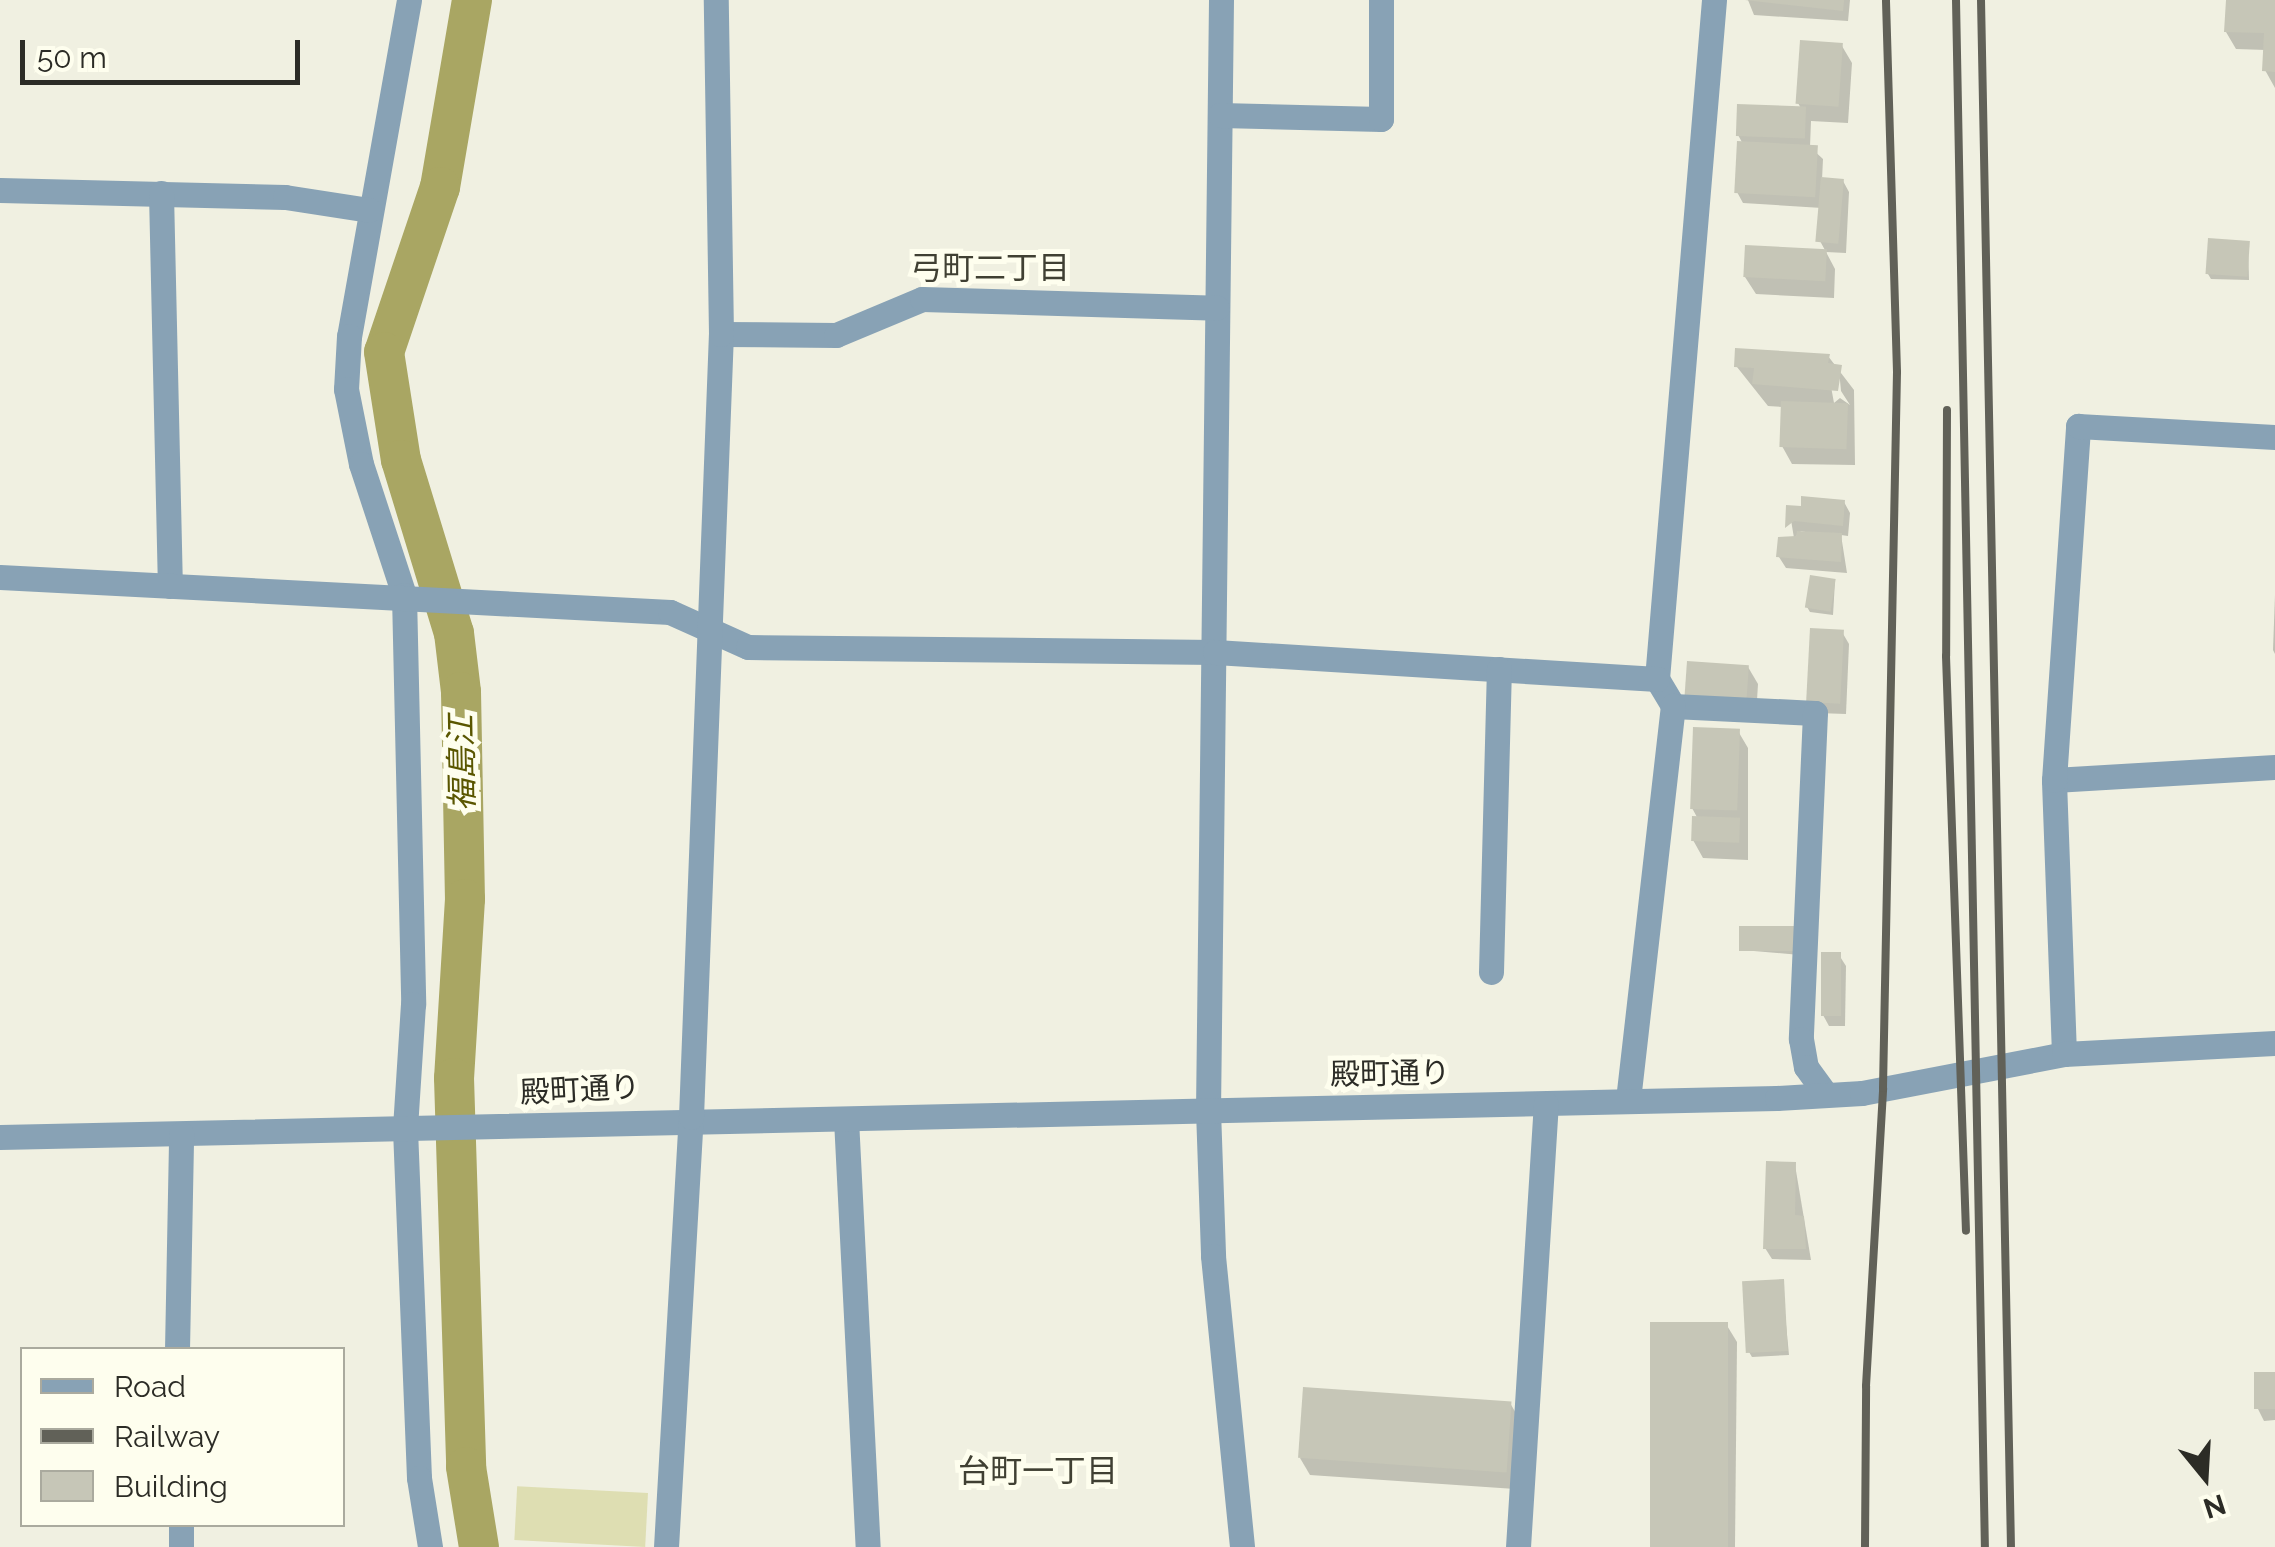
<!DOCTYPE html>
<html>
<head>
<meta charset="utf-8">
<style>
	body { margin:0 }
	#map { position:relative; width:2275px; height:1547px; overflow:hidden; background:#f0f0e1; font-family:Raleway,"Noto Sans JP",sans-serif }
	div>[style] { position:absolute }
	.green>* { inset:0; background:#dedeb2; transform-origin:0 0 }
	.shadow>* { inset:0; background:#0003 }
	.canal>* { height:40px; margin:-20px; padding:0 20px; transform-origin:20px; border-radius:20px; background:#a9a663 }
	.building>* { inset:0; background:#c6c6b7; transform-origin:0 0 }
	.minor>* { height:25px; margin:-12.5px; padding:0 12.5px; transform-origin:12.5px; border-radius:12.5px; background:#88a2b5 }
	.rail>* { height:8px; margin:-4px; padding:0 4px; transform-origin:4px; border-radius:4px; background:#616158 }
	span { translate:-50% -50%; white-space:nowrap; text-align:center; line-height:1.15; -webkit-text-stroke:10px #fefeee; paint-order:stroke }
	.street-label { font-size:30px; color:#2c2c26 }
	.neighbourhood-label { font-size:32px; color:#404033 }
	.water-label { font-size:32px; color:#5a5600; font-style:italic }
	.legend { position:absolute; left:20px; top:1347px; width:325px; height:180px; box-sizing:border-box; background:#fefeee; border:2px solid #aaaa9e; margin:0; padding:12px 18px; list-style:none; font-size:30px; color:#2c2c26 }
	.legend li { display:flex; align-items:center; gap:20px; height:50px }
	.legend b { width:50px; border:2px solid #aaaa9e }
	.north { position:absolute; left:2155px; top:1427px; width:100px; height:100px; -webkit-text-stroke:8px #fefeee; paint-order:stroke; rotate:162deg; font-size:28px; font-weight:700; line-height:40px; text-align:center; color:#2c2c26 }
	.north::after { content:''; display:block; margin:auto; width:35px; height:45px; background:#2c2c26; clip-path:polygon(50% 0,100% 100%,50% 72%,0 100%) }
	.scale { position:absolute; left:20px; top:40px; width:280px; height:45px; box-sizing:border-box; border:5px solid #2c2c26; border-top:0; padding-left:12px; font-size:30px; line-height:35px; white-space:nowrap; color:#2c2c26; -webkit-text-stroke:8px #fefeee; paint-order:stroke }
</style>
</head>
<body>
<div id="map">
	<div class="green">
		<i style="left:648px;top:1493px;width:54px;height:131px;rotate:93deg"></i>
	</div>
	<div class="shadow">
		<i style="clip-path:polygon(1748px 0,1850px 0,1848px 21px,1754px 15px)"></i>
		<i style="clip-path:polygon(2228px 0,2275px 0,2275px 88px,2265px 70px,2266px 50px,2236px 49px,2226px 32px)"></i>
		<i style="clip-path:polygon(1842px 46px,1852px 63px,1848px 123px,1811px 121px,1810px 147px,1823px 159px,1822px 180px,1843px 181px,1849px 192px,1846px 253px,1826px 252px,1835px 269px,1834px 298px,1756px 294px,1745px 277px,1826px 252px,1820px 241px,1822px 208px,1743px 203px,1737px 192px,1743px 144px,1738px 135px,1802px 110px,1798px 103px)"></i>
		<i style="clip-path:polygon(2248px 243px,2249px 280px,2211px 279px,2208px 274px)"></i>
		<i style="clip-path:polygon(evenodd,1828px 356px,1854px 390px,1855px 465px,1792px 464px,1782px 446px,1783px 407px,1768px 406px,1737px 367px,1828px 356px,1839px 370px,1841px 391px,1850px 405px,1840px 398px,1834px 403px,1830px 381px,1839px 370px)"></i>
		<i style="clip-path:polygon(1844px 502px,1850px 513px,1848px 536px,1841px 535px,1847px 573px,1786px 568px,1779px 557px,1822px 536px,1801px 531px,1794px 538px,1789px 508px)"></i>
		<i style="clip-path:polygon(1835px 582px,1833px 615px,1810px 612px,1807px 607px)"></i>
		<i style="clip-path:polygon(2275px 595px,2275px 654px,2273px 650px)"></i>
		<i style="clip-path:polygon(1842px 632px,1849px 644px,1846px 714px,1817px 713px)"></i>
		<i style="clip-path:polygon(1748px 667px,1758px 684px,1756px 715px,1698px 713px)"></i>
		<i style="clip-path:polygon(1738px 731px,1748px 748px,1748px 860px,1703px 858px,1693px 840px,1698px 819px,1692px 808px)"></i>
		<i style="clip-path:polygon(1800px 934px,1800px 955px,1742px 950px)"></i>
		<i style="clip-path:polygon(1839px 955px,1846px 966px,1845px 1026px,1829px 1026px,1823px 1015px)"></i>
		<i style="clip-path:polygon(1795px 1165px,1811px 1260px,1772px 1259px,1765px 1248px)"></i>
		<i style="clip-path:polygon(1782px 1282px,1789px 1355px,1752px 1357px,1749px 1352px)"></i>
		<i style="clip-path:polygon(1726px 1324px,1737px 1342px,1735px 1547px,1651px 1547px)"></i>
		<i style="clip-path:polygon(2275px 1375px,2275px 1420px,2264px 1421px,2258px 1409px)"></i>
		<i style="clip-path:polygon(1510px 1403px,1520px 1420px,1515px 1489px,1310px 1475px,1300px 1458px)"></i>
	</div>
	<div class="canal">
		<i style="left:472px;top:0;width:190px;rotate:99.7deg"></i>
		<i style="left:440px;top:187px;width:174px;rotate:108.7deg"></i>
		<i style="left:384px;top:352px;width:109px;rotate:81.1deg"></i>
		<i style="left:401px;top:460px;width:181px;rotate:73deg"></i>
		<i style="left:454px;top:633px;width:59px;rotate:83.2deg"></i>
		<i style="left:461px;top:692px;width:207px;rotate:88.9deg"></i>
		<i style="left:465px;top:899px;width:179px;rotate:93.5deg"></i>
		<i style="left:454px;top:1078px;width:389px;rotate:88.2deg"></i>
		<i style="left:466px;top:1467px;width:81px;rotate:80.8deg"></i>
	</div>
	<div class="building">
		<i style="clip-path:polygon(1745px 0,1844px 0,1843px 11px)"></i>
		<i style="clip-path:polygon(2226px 0,2275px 0,2275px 72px,2262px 71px,2264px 33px,2224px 32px)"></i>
		<i style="left:1800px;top:40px;width:43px;height:64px;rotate:4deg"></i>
		<i style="left:1737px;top:104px;width:69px;height:32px;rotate:2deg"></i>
		<i style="left:1737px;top:141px;width:81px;height:52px;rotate:3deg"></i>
		<i style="left:1821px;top:177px;width:23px;height:65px;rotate:5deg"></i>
		<i style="left:2208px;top:238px;width:42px;height:36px;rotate:4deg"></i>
		<i style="left:1745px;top:245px;width:82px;height:32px;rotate:3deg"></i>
		<i style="clip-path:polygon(1735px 348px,1830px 354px,1828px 363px,1842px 365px,1838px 391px,1752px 384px,1754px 368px,1734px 367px)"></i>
		<i style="left:1781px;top:401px;width:67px;height:46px;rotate:2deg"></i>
		<i style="clip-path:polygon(1801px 496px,1845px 500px,1843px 526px,1794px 521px,1785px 528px,1786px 505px,1801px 506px)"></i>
		<i style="clip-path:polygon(1797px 531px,1842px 533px,1841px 562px,1776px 557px,1778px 537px,1796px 536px)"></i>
		<i style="left:1810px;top:575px;width:26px;height:33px;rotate:9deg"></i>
		<i style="left:1810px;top:628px;width:34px;height:74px;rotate:3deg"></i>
		<i style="left:1687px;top:661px;width:62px;height:35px;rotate:4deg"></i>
		<i style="left:1693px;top:727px;width:47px;height:82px;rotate:2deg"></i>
		<i style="left:1692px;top:816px;width:48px;height:25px;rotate:2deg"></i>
		<i style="left:1739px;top:926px;width:60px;height:25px"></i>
		<i style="left:1821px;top:952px;width:20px;height:64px"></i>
		<i style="clip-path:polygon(1766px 1161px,1796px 1162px,1795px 1215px,1804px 1216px,1806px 1249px,1763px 1249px)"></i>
		<i style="left:1784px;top:1279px;width:72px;height:42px;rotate:87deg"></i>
		<i style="left:1650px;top:1322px;width:78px;height:225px"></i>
		<i style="left:2275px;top:1372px;width:37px;height:21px;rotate:90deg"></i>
		<i style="left:1303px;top:1387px;width:209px;height:71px;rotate:4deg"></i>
	</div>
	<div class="minor">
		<i style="left:409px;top:0;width:341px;rotate:100.1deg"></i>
		<i style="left:349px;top:336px;width:53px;rotate:93.2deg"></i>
		<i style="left:346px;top:389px;width:76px;rotate:78.7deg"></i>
		<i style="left:361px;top:464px;width:138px;rotate:71.8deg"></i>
		<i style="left:404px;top:595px;width:409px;rotate:88.7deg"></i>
		<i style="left:413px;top:1004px;width:125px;rotate:93.7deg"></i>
		<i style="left:405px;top:1129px;width:349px;rotate:87.7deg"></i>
		<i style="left:419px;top:1478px;width:70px;rotate:80.9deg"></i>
		<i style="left:1221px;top:0;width:1110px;rotate:90.67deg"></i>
		<i style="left:1208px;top:1110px;width:146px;rotate:88deg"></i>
		<i style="left:1213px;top:1256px;width:292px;rotate:84.3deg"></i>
		<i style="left:1714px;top:0;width:681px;rotate:94.8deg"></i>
		<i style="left:1657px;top:679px;width:31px;rotate:59deg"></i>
		<i style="left:1673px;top:706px;width:142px;rotate:2.8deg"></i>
		<i style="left:1815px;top:713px;width:326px;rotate:92.5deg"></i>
		<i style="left:1801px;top:1039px;width:28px;rotate:80deg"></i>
		<i style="left:1806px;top:1067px;width:31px;rotate:54deg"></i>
		<i style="left:1220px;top:115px;width:161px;rotate:1.4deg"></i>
		<i style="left:1381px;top:119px;width:119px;rotate:-90deg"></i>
		<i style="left:0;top:190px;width:285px;rotate:1.4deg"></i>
		<i style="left:285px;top:197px;width:85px;rotate:8.8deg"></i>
		<i style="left:161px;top:193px;width:393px;rotate:88.7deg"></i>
		<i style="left:721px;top:334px;width:115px;rotate:0.5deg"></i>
		<i style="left:836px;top:335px;width:93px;rotate:-22.7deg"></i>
		<i style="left:922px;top:299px;width:295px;rotate:1.7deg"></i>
		<i style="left:0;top:577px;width:671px;rotate:2.99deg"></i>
		<i style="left:670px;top:612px;width:85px;rotate:24.2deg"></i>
		<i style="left:748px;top:647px;width:467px;rotate:0.6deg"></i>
		<i style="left:1215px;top:652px;width:443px;rotate:3.5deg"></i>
		<i style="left:2054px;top:780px;width:221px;rotate:-3.4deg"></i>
		<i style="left:1491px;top:972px;width:303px;rotate:-88.5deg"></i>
		<i style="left:2064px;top:1054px;width:274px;rotate:-92.1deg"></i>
		<i style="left:2054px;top:780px;width:355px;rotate:-86.1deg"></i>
		<i style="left:2078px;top:426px;width:197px;rotate:3.2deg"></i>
		<i style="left:1628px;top:1100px;width:397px;rotate:-83.5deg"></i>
		<i style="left:846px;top:1119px;width:429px;rotate:87.1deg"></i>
		<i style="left:0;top:1137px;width:1777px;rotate:-1.26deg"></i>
		<i style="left:1777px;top:1098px;width:85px;rotate:-3.4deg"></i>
		<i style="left:1862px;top:1093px;width:206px;rotate:-10.9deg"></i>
		<i style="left:2064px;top:1054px;width:211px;rotate:-3deg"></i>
		<i style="left:177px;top:1350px;width:216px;rotate:-88.9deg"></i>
		<i style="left:181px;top:1524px;width:23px;rotate:90deg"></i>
		<i style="left:666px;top:1547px;width:431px;rotate:-86.7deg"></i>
		<i style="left:691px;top:1117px;width:784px;rotate:-87.81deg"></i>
		<i style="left:721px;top:334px;width:334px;rotate:-90.9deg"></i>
		<i style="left:1518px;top:1547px;width:444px;rotate:-86.4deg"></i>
	</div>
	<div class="rail">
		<i style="left:1956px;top:0;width:1547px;rotate:88.93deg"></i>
		<i style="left:1981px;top:0;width:1547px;rotate:88.89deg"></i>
		<i style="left:1947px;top:410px;width:246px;rotate:90.2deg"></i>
		<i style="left:1946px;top:656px;width:575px;rotate:88.01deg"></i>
		<i style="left:1865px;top:1547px;width:161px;rotate:-89.6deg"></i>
		<i style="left:1866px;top:1386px;width:298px;rotate:-86.7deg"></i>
		<i style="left:1883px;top:1088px;width:716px;rotate:-88.88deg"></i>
		<i style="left:1897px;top:372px;width:372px;rotate:-91.7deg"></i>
	</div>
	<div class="street-label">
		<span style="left:1390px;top:1074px;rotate:-1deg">殿町通り</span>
		<span style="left:580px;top:1090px;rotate:-3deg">殿町通り</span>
	</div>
	<div class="neighbourhood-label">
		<span style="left:990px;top:268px">弓町二丁目</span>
		<span style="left:1038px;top:1471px">台町一丁目</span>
	</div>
	<div class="water-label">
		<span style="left:462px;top:763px;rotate:-91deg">福島江</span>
	</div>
	<ul class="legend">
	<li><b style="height:12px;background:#88a2b5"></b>Road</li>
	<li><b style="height:12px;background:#616158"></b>Railway</li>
	<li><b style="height:28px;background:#c6c6b7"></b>Building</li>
	</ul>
	<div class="north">N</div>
	<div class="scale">50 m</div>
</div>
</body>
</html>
